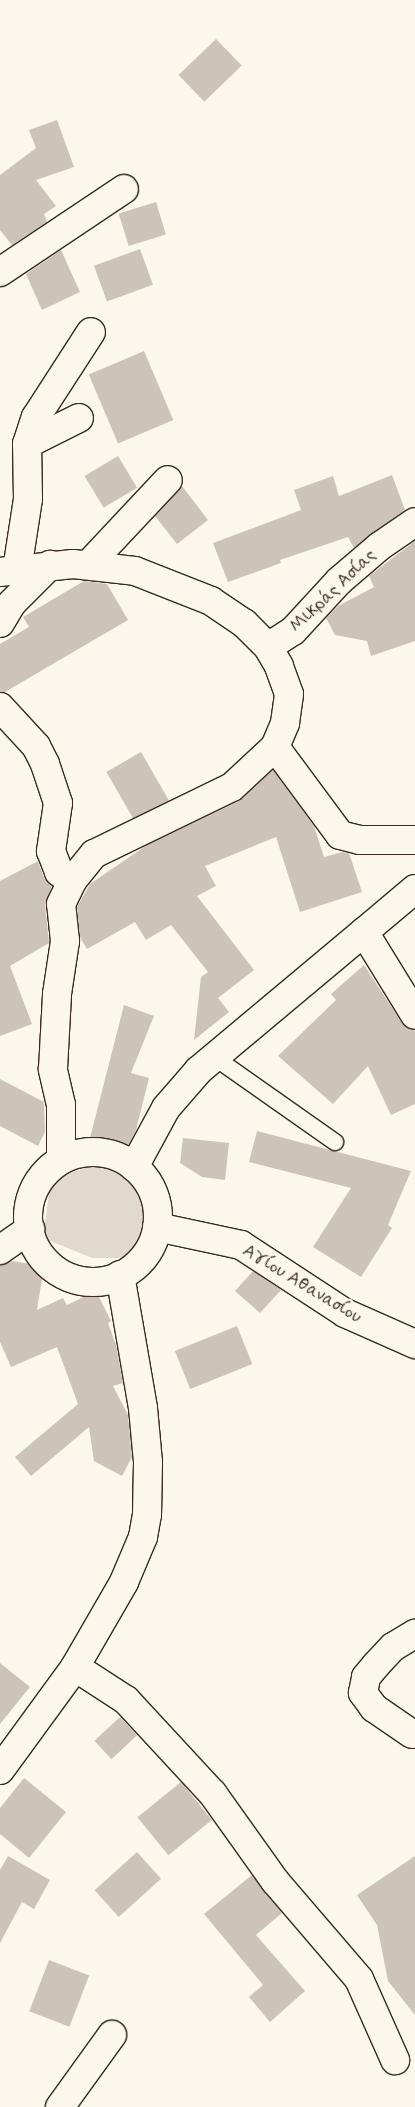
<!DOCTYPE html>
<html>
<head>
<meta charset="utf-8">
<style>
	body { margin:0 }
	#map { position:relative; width:415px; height:2107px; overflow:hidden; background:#fbf7ec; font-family:Mynerve,sans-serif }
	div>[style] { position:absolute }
	.green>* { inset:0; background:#dfd9ce }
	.building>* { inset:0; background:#ccc4b9; transform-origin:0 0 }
	.roads { filter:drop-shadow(1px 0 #3b2a1e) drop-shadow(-1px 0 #3b2a1e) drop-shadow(0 1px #3b2a1e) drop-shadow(0 -1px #3b2a1e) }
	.service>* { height:16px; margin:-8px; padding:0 8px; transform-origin:8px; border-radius:8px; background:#fbf7ec }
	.minor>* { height:28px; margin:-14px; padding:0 14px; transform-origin:14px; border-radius:14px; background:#fbf7ec }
	.minor>.ring { margin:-14px; padding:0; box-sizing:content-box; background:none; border:28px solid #fbf7ec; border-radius:50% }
	.tertiary>* { height:28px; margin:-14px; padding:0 14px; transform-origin:14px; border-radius:14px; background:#fbf7ec }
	span { translate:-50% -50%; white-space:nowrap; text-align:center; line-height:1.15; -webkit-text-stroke:4.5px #fbf7ec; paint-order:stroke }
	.street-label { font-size:18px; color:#3b2a1e }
</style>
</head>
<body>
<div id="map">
	<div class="green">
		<i style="clip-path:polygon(96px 1164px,119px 1167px,133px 1176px,149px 1200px,150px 1230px,145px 1243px,125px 1258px,92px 1258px,43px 1238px,51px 1180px)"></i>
	</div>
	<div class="building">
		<i style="left:216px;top:39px;width:37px;height:52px;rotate:46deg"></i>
		<i style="clip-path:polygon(57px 120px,74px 167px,36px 180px,56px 206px,44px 214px,47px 222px,12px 245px,0 230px,0 175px,36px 148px,29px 130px)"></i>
		<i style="left:156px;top:202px;width:34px;height:39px;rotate:73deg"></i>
		<i style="left:140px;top:249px;width:38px;height:49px;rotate:70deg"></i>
		<i style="clip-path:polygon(61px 250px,80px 292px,42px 310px,26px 274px)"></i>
		<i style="left:144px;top:351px;width:75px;height:60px;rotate:67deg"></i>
		<i style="left:118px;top:456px;width:37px;height:39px;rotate:59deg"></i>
		<i style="clip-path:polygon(392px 475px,405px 510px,354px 548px,348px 537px,280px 560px,281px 563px,228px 582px,213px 543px,301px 510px,294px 490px,333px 476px,339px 496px)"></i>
		<i style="clip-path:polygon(182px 486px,208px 520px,177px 544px,155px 516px)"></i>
		<i style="clip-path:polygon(415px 541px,415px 641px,371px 656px,367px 641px,335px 635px,326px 618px,338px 606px,374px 587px,369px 576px)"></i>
		<i style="clip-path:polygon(84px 581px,107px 584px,128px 620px,5px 692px,0 692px,0 644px,29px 627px,23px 617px)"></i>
		<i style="left:141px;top:752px;width:56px;height:40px;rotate:60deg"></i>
		<i style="clip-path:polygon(273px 770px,314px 826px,324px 857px,342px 852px,349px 853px,362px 892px,300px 912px,276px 837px,205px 866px,216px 886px,197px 896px,254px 970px,218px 998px,229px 1012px,194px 1040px,201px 977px,208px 972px,171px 925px,146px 940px,135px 922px,87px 949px,80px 937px,77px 907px,90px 884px,147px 845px,239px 801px)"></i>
		<i style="clip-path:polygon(38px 861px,44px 878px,52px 886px,45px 905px,49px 943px,10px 966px,32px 1024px,0 1036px,0 881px)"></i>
		<i style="clip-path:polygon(364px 965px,402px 1023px,415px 1031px,415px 1104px,391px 1115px,368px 1066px,333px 1104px,278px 1056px,336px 1000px,331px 994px)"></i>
		<i style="clip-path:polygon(124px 1005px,154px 1016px,131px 1073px,149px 1078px,136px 1130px,127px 1147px,90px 1138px)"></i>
		<i style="clip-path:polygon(0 1079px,44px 1102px,45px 1132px,38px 1146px,0 1126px)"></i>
		<i style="clip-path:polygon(257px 1131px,411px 1171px,388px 1225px,392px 1228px,361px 1277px,313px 1247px,351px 1188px,249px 1162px)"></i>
		<i style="clip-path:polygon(183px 1138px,229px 1143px,225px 1180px,202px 1177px,180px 1163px)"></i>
		<i style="clip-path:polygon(12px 1261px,44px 1266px,37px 1310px,63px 1298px,67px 1305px,96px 1291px,111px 1321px,108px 1323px,116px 1345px,123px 1383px,113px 1386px,128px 1415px,132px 1457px,122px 1476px,94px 1461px,89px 1427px,31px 1476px,15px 1457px,78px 1404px,57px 1347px,11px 1367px,0 1342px,0 1265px)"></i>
		<i style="clip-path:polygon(253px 1271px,281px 1290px,260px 1313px,235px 1291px)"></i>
		<i style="left:237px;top:1326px;width:41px;height:67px;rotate:68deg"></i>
		<i style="clip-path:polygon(0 1663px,30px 1687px,0 1724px)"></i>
		<i style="left:120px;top:1717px;width:25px;height:35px;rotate:47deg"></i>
		<i style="clip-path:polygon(24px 1778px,66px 1812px,29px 1858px,0 1834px,0 1808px)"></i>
		<i style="left:181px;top:1782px;width:49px;height:56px;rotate:51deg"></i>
		<i style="left:137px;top:1852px;width:36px;height:57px;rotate:48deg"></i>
		<i style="clip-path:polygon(8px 1856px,50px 1880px,34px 1909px,22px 1902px,0 1943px,0 1870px)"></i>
		<i style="clip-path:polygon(415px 1856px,415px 2015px,388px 1981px,377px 1925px,357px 1895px)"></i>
		<i style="clip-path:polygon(252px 1875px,282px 1913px,256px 1935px,305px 1991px,270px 2022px,249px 1997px,263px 1985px,204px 1914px)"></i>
		<i style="left:49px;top:1960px;width:43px;height:55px;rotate:21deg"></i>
	</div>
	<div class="roads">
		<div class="service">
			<i style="left:214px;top:1057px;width:148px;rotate:35.1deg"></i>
		</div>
		<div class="minor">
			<i style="left:0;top:272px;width:149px;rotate:-33.8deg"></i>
			<i style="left:27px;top:444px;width:28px;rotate:-72deg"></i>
			<i style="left:36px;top:417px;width:101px;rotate:-57.1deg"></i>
			<i style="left:89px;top:564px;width:115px;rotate:-46.8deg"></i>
			<i style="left:17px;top:570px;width:72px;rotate:-81.2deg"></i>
			<i style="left:28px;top:499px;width:55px;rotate:-91deg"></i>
			<i style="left:27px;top:444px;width:58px;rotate:-26.6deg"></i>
			<i style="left:0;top:707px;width:53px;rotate:47.3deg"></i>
			<i style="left:36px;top:746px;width:20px;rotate:63deg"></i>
			<i style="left:45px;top:764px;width:41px;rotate:71.6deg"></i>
			<i style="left:58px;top:803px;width:49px;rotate:98.3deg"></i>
			<i style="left:51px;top:851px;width:22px;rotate:69deg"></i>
			<i style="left:59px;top:872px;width:16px;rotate:35deg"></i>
			<i style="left:275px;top:747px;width:109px;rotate:53.5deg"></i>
			<i style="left:340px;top:835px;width:21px;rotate:14deg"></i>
			<i style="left:360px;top:840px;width:55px"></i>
			<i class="ring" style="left:28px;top:1152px;width:102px;height:102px"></i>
			<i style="left:61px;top:1160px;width:55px;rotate:-90deg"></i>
			<i style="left:61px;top:1105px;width:37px;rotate:-103deg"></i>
			<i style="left:53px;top:1069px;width:75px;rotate:-86.9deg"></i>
			<i style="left:57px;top:994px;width:54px;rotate:-81.4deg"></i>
			<i style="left:65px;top:941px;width:37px;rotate:-96deg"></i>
			<i style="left:61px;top:904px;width:25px;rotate:-64deg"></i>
			<i style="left:72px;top:881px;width:35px;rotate:-51deg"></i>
			<i style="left:94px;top:854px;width:153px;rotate:-25.9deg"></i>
			<i style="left:232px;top:787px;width:59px;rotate:-42.9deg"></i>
			<i style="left:275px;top:747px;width:26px;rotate:-67deg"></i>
			<i style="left:285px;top:723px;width:29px;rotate:-82deg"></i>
			<i style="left:289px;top:694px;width:30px;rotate:-110deg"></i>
			<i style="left:279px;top:666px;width:22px;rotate:-120deg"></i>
			<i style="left:134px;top:1167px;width:67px;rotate:-61.5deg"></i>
			<i style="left:166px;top:1108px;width:50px;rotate:-49deg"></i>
			<i style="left:199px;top:1070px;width:215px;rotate:-39.9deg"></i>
			<i style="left:157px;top:1227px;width:86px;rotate:12.1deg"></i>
			<i style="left:241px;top:1245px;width:124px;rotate:33.2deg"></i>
			<i style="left:345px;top:1313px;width:77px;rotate:23.9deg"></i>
			<i style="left:0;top:1250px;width:37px;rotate:-35deg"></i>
			<i style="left:75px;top:1667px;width:61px;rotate:32.9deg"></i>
			<i style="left:126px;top:1700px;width:128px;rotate:47.2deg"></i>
			<i style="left:213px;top:1794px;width:107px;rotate:54.5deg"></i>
			<i style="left:275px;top:1881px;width:129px;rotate:49.4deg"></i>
			<i style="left:359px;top:1979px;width:89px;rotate:66deg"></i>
			<i style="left:412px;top:1734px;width:46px;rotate:-145.6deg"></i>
			<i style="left:374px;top:1708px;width:19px;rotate:-126deg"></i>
			<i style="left:363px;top:1693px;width:16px;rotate:-79deg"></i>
			<i style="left:366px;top:1677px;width:16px;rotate:-50deg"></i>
			<i style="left:376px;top:1665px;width:25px;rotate:-47deg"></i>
			<i style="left:393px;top:1647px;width:26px;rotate:-31deg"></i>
			<i style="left:0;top:1770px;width:127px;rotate:-53.9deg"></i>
			<i style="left:75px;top:1667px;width:98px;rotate:-60deg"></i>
			<i style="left:124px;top:1582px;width:49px;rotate:-67.1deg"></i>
			<i style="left:143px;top:1537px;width:22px;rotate:-80deg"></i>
			<i style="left:147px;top:1515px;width:53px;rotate:-88.9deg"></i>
			<i style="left:148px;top:1462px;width:54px;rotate:-95.3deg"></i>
			<i style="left:143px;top:1408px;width:135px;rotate:-99.8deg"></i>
			<i style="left:60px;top:2107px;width:89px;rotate:-54.2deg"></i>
		</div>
		<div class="tertiary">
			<i style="left:0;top:572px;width:73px;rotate:-6.3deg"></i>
			<i style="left:73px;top:564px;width:62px;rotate:6.4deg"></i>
			<i style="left:135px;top:571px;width:82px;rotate:21.5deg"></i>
			<i style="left:211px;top:601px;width:40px;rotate:34deg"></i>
			<i style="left:244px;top:623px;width:34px;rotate:45deg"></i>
			<i style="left:268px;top:647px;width:30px;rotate:-33deg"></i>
			<i style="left:293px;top:631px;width:68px;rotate:-47.4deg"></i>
			<i style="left:339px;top:581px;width:54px;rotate:-40.5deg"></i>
			<i style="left:380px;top:546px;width:42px;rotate:-34.4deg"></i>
			<i style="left:0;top:623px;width:23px;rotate:-59deg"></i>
			<i style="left:12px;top:603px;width:54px;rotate:-45deg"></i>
			<i style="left:415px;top:889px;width:67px;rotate:139.9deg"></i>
			<i style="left:364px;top:932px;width:97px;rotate:58.4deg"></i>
		</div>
	</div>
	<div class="street-label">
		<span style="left:333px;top:591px;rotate:-44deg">Μικράς Ασίας</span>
		<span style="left:302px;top:1284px;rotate:31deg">Αγίου Αθανασίου</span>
	</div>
</div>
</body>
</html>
